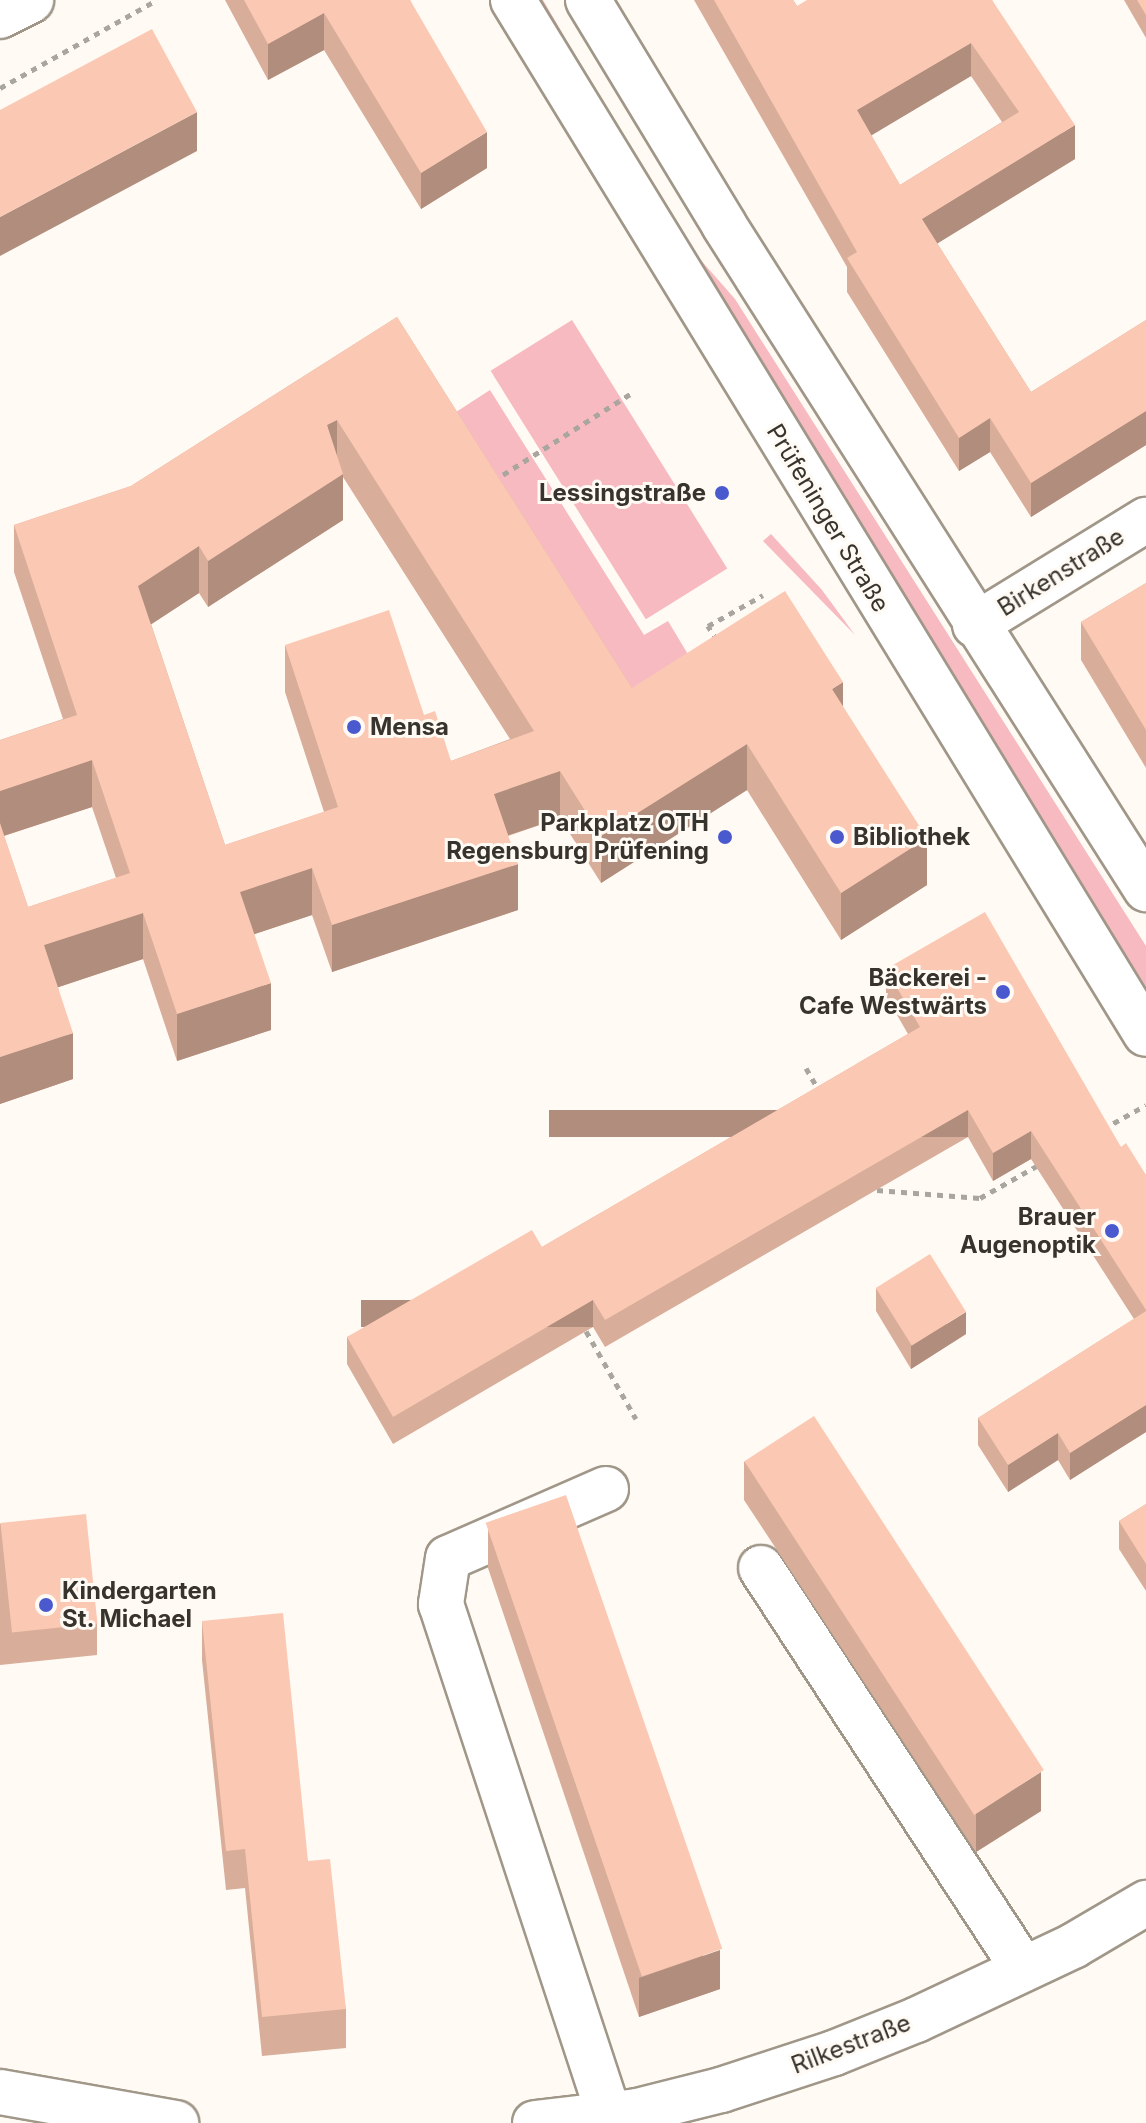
<!DOCTYPE html>
<html>
<head>
<meta charset="utf-8">
<style>
	body { margin:0 }
	#map { position:relative; width:1146px; height:2123px; overflow:hidden; background:#fffaf4; font-family:Inter,sans-serif }
	div>[style] { position:absolute }
	.green>* { inset:0; background:#f7bac0; transform-origin:0 0 }
	.path>* { height:5px; margin-top:-2.5px; transform-origin:0; background:repeating-linear-gradient(90deg,#a9a59f 0 6px,transparent 0 12px) }
	.roads { filter:drop-shadow(2px 0 #a09789) drop-shadow(-2px 0 #a09789) drop-shadow(0 2px #a09789) drop-shadow(0 -2px #a09789) }
	.minor>* { height:44px; margin:-22px; padding:0 22px; transform-origin:22px; border-radius:22px; background:#fff }
	.wall>* { inset:0; background:#d8ad9a }
	.shaded-wall>* { inset:0; background:#b08d7d; transform-origin:0 0 }
	.building>* { inset:0; background:#fbc9b3; transform-origin:0 0 }
	.dots>* { width:22px; height:22px; translate:-50% -50%; box-sizing:border-box; border:4px solid #fffaf4; border-radius:50% }
	span { translate:-50% -50%; white-space:nowrap; text-align:center; line-height:1.15; -webkit-text-stroke:6px #fffaf4; paint-order:stroke }
	.poi-label { font-size:24px; color:#37332d; font-weight:700 }
	.right { translate:-100% -50%; text-align:right }
	.left { translate:0 -50%; text-align:left }
	.street-label { font-size:24px; color:#37332d }
</style>
</head>
<body>
<div id="map">
	<div class="green">
		<i style="clip-path:polygon(533px 0,543px 0,684px 241px,735px 299px,1146px 946px,1146px 987px,875px 565px)"></i>
		<i style="left:572px;top:320px;width:293px;height:96px;rotate:58deg"></i>
		<i style="clip-path:polygon(490px 390px,644px 635px,668px 621px,707px 686px,632px 735px,436px 425px)"></i>
		<i style="clip-path:polygon(771px 534px,822px 590px,855px 635px,763px 541px)"></i>
	</div>
	<div class="path">
		<i style="left:0;top:88px;width:180px;rotate:-29.3deg"></i>
		<i style="left:493px;top:481px;width:166px;rotate:-32.4deg"></i>
		<i style="left:717px;top:640px;width:17px;rotate:-123deg"></i>
		<i style="left:708px;top:626px;width:63px;rotate:-29.4deg"></i>
		<i style="left:806px;top:1068px;width:28px;rotate:60deg"></i>
		<i style="left:1103px;top:1129px;width:49px;rotate:-29.2deg"></i>
		<i style="left:877px;top:1190px;width:103px;rotate:4.4deg"></i>
		<i style="left:980px;top:1198px;width:71px;rotate:-29.4deg"></i>
		<i style="left:586px;top:1331px;width:101px;rotate:60.4deg"></i>
	</div>
	<div class="roads">
		<div class="minor">
			<i style="left:513px;top:0;width:1212px;rotate:58.53deg"></i>
			<i style="left:588px;top:0;width:263px;rotate:58.8deg"></i>
			<i style="left:724px;top:225px;width:787px;rotate:57.56deg"></i>
			<i style="left:0;top:16px;width:35px;rotate:-27deg"></i>
			<i style="left:975px;top:625px;width:201px;rotate:-31.6deg"></i>
			<i style="left:606px;top:1489px;width:172px;rotate:156.4deg"></i>
			<i style="left:448px;top:1558px;width:47px;rotate:98.7deg"></i>
			<i style="left:441px;top:1604px;width:538px;rotate:71.8deg"></i>
			<i style="left:761px;top:1568px;width:479px;rotate:56.8deg"></i>
			<i style="left:0;top:2092px;width:179px;rotate:10deg"></i>
			<i style="left:535px;top:2123px;width:103px;rotate:-6.7deg"></i>
			<i style="left:637px;top:2111px;width:87px;rotate:-14deg"></i>
			<i style="left:721px;top:2090px;width:119px;rotate:-18.1deg"></i>
			<i style="left:834px;top:2053px;width:88px;rotate:-21.9deg"></i>
			<i style="left:916px;top:2020px;width:174px;rotate:-25.2deg"></i>
			<i style="left:1073px;top:1946px;width:85px;rotate:-30.5deg"></i>
		</div>
	</div>
	<div class="wall">
		<i style="clip-path:polygon(225px 0,410px 0,487px 168px,421px 209px,324px 50px,268px 80px)"></i>
		<i style="clip-path:polygon(evenodd,694px 0,793px 0,797px 6px,992px 0,1075px 159px,937px 243px,1031px 392px,1146px 320px,1146px 445px,1031px 517px,990px 452px,959px 471px,847px 292px,847px 267px,694px 0,971px 76px,1002px 122px,900px 185px,871px 135px,971px 76px)"></i>
		<i style="clip-path:polygon(1124px 0,1146px 0,1146px 38px)"></i>
		<i style="clip-path:polygon(evenodd,397px 317px,632px 688px,843px 707px,927px 885px,841px 940px,747px 790px,601px 883px,560px 818px,508px 836px,518px 910px,332px 972px,312px 915px,254px 934px,271px 1030px,177px 1061px,143px 959px,58px 987px,73px 1079px,0 1104px,0 740px,63px 719px,14px 572px,14px 525px,131px 486px,397px 317px,343px 477px,510px 739px,451px 761px,424px 715px,285px 645px,285px 692px,324px 812px,225px 845px,151px 624px,199px 593px,208px 607px,343px 520px,343px 477px,397px 317px,92px 807px,116px 878px,28px 907px,4px 836px,92px 807px)"></i>
		<i style="clip-path:polygon(1146px 583px,1146px 768px,1081px 660px,1081px 622px)"></i>
		<i style="clip-path:polygon(886px 969px,1121px 1147px,1146px 1175px,1146px 1432px,1070px 1480px,1058px 1460px,1008px 1492px,978px 1445px,978px 1418px,1134px 1319px,1031px 1159px,993px 1181px,968px 1137px,605px 1347px,593px 1327px,393px 1444px,347px 1364px,347px 1337px,542px 1247px,908px 1034px,886px 996px)"></i>
		<i style="clip-path:polygon(876px 1288px,966px 1334px,911px 1369px,876px 1311px)"></i>
		<i style="clip-path:polygon(744px 1461px,1041px 1811px,976px 1852px,744px 1500px)"></i>
		<i style="clip-path:polygon(1146px 1504px,1146px 1591px,1119px 1549px,1119px 1521px)"></i>
		<i style="clip-path:polygon(0 1523px,97px 1623px,97px 1655px,0 1665px)"></i>
		<i style="clip-path:polygon(488px 1529px,720px 1989px,639px 2017px,488px 1568px)"></i>
		<i style="clip-path:polygon(202px 1621px,308px 1861px,346px 2009px,346px 2048px,262px 2056px,245px 1888px,226px 1890px,202px 1660px)"></i>
	</div>
	<div class="shaded-wall">
		<i style="clip-path:polygon(324px 13px,324px 50px,268px 80px,268px 44px)"></i>
		<i style="clip-path:polygon(971px 43px,971px 76px,857px 144px,857px 110px)"></i>
		<i style="clip-path:polygon(197px 112px,197px 151px,0 256px,0 217px)"></i>
		<i style="clip-path:polygon(1075px 125px,1075px 159px,922px 253px,922px 219px)"></i>
		<i style="clip-path:polygon(487px 132px,487px 168px,421px 209px,421px 173px)"></i>
		<i style="clip-path:polygon(1146px 411px,1146px 445px,1031px 517px,1031px 483px)"></i>
		<i style="clip-path:polygon(990px 418px,990px 452px,959px 471px,959px 438px)"></i>
		<i style="clip-path:polygon(337px 420px,337px 467px,327px 425px)"></i>
		<i style="clip-path:polygon(343px 474px,343px 520px,208px 607px,208px 561px)"></i>
		<i style="clip-path:polygon(199px 546px,199px 593px,138px 633px,138px 586px)"></i>
		<i style="clip-path:polygon(843px 682px,843px 729px,832px 689px)"></i>
		<i style="clip-path:polygon(747px 744px,747px 790px,601px 883px,601px 836px)"></i>
		<i style="clip-path:polygon(92px 760px,92px 807px,0 837px,0 791px)"></i>
		<i style="clip-path:polygon(560px 771px,560px 818px,494px 840px,494px 794px)"></i>
		<i style="clip-path:polygon(927px 838px,927px 885px,841px 940px,841px 893px)"></i>
		<i style="clip-path:polygon(518px 864px,518px 910px,332px 972px,332px 925px)"></i>
		<i style="clip-path:polygon(312px 868px,312px 915px,240px 939px,240px 892px)"></i>
		<i style="clip-path:polygon(143px 913px,143px 959px,44px 992px,44px 945px)"></i>
		<i style="clip-path:polygon(271px 983px,271px 1030px,177px 1061px,177px 1014px)"></i>
		<i style="clip-path:polygon(73px 1033px,73px 1079px,0 1104px,0 1057px)"></i>
		<i style="left:968px;top:1110px;width:27px;height:419px;rotate:90deg"></i>
		<i style="clip-path:polygon(1031px 1131px,1031px 1159px,993px 1181px,993px 1153px)"></i>
		<i style="left:593px;top:1300px;width:27px;height:232px;rotate:90deg"></i>
		<i style="clip-path:polygon(966px 1312px,966px 1334px,911px 1369px,911px 1346px)"></i>
		<i style="clip-path:polygon(1146px 1405px,1146px 1432px,1070px 1480px,1070px 1453px)"></i>
		<i style="clip-path:polygon(1058px 1433px,1058px 1460px,1008px 1492px,1008px 1465px)"></i>
		<i style="clip-path:polygon(1041px 1772px,1041px 1811px,976px 1852px,976px 1813px)"></i>
		<i style="clip-path:polygon(720px 1950px,720px 1989px,639px 2017px,639px 1978px)"></i>
	</div>
	<div class="building">
		<i style="clip-path:polygon(244px 0,410px 0,487px 132px,421px 173px,324px 13px,268px 44px)"></i>
		<i style="clip-path:polygon(evenodd,714px 0,793px 0,797px 6px,807px 0,992px 0,1075px 125px,922px 219px,1031px 392px,1146px 320px,1146px 411px,1031px 483px,990px 418px,959px 438px,847px 258px,857px 252px,714px 0,971px 43px,1019px 112px,900px 185px,857px 110px,971px 43px)"></i>
		<i style="clip-path:polygon(1137px 0,1146px 0,1146px 15px)"></i>
		<i style="clip-path:polygon(152px 29px,197px 112px,0 217px,0 110px)"></i>
		<i style="clip-path:polygon(evenodd,397px 317px,632px 688px,785px 591px,843px 682px,832px 689px,927px 838px,841px 893px,747px 744px,601px 836px,560px 771px,494px 794px,518px 864px,332px 925px,312px 868px,240px 892px,271px 983px,177px 1014px,143px 913px,44px 945px,73px 1033px,0 1057px,0 823px,28px 907px,130px 873px,92px 760px,0 791px,0 740px,77px 715px,14px 525px,131px 486px,397px 317px,337px 420px,534px 731px,451px 761px,435px 711px,424px 715px,389px 610px,285px 645px,338px 807px,225px 845px,138px 586px,199px 546px,208px 561px,343px 474px,327px 425px,337px 420px)"></i>
		<i style="clip-path:polygon(1146px 583px,1146px 730px,1081px 622px)"></i>
		<i style="clip-path:polygon(985px 912px,1121px 1147px,1126px 1143px,1146px 1175px,1146px 1310px,1031px 1131px,993px 1153px,968px 1110px,605px 1320px,593px 1300px,393px 1417px,347px 1337px,532px 1230px,542px 1247px,920px 1027px,886px 969px)"></i>
		<i style="left:930px;top:1254px;width:68px;height:64px;rotate:58deg"></i>
		<i style="clip-path:polygon(1146px 1311px,1146px 1405px,1070px 1453px,1058px 1433px,1008px 1465px,978px 1418px)"></i>
		<i style="left:814px;top:1416px;width:422px;height:83px;rotate:57deg"></i>
		<i style="left:566px;top:1495px;width:480px;height:85px;rotate:71deg"></i>
		<i style="clip-path:polygon(1146px 1504px,1146px 1564px,1119px 1521px)"></i>
		<i style="left:86px;top:1514px;width:110px;height:86px;rotate:84deg"></i>
		<i style="clip-path:polygon(283px 1613px,308px 1861px,330px 1859px,346px 2009px,262px 2017px,245px 1849px,226px 1851px,202px 1621px)"></i>
	</div>
	<div class="dots">
		<i style="left:722px;top:493px;background:#4a59ce"></i>
		<i style="left:354px;top:727px;background:#4a59ce"></i>
		<i style="left:725px;top:837px;background:#4a59ce"></i>
		<i style="left:837px;top:837px;background:#4a59ce"></i>
		<i style="left:1003px;top:992px;background:#4a59ce"></i>
		<i style="left:1112px;top:1231px;background:#4a59ce"></i>
		<i style="left:46px;top:1605px;background:#4a59ce"></i>
	</div>
	<div class="poi-label">
		<span class="right" style="left:706px;top:493px">Lessingstraße</span>
		<span class="left" style="left:370px;top:727px">Mensa</span>
		<span class="right" style="left:709px;top:837px">Parkplatz OTH<br>Regensburg Prüfening</span>
		<span class="left" style="left:853px;top:837px">Bibliothek</span>
		<span class="right" style="left:987px;top:992px">Bäckerei -<br>Cafe Westwärts</span>
		<span class="right" style="left:1096px;top:1231px">Brauer<br>Augenoptik</span>
		<span class="left" style="left:62px;top:1605px">Kindergarten<br>St. Michael</span>
	</div>
	<div class="street-label">
		<span style="left:828px;top:518px;rotate:59deg">Prüfeninger Straße</span>
		<span style="left:1061px;top:572px;rotate:-32deg">Birkenstraße</span>
		<span style="left:851px;top:2044px;rotate:-21deg">Rilkestraße</span>
	</div>
</div>
</body>
</html>
